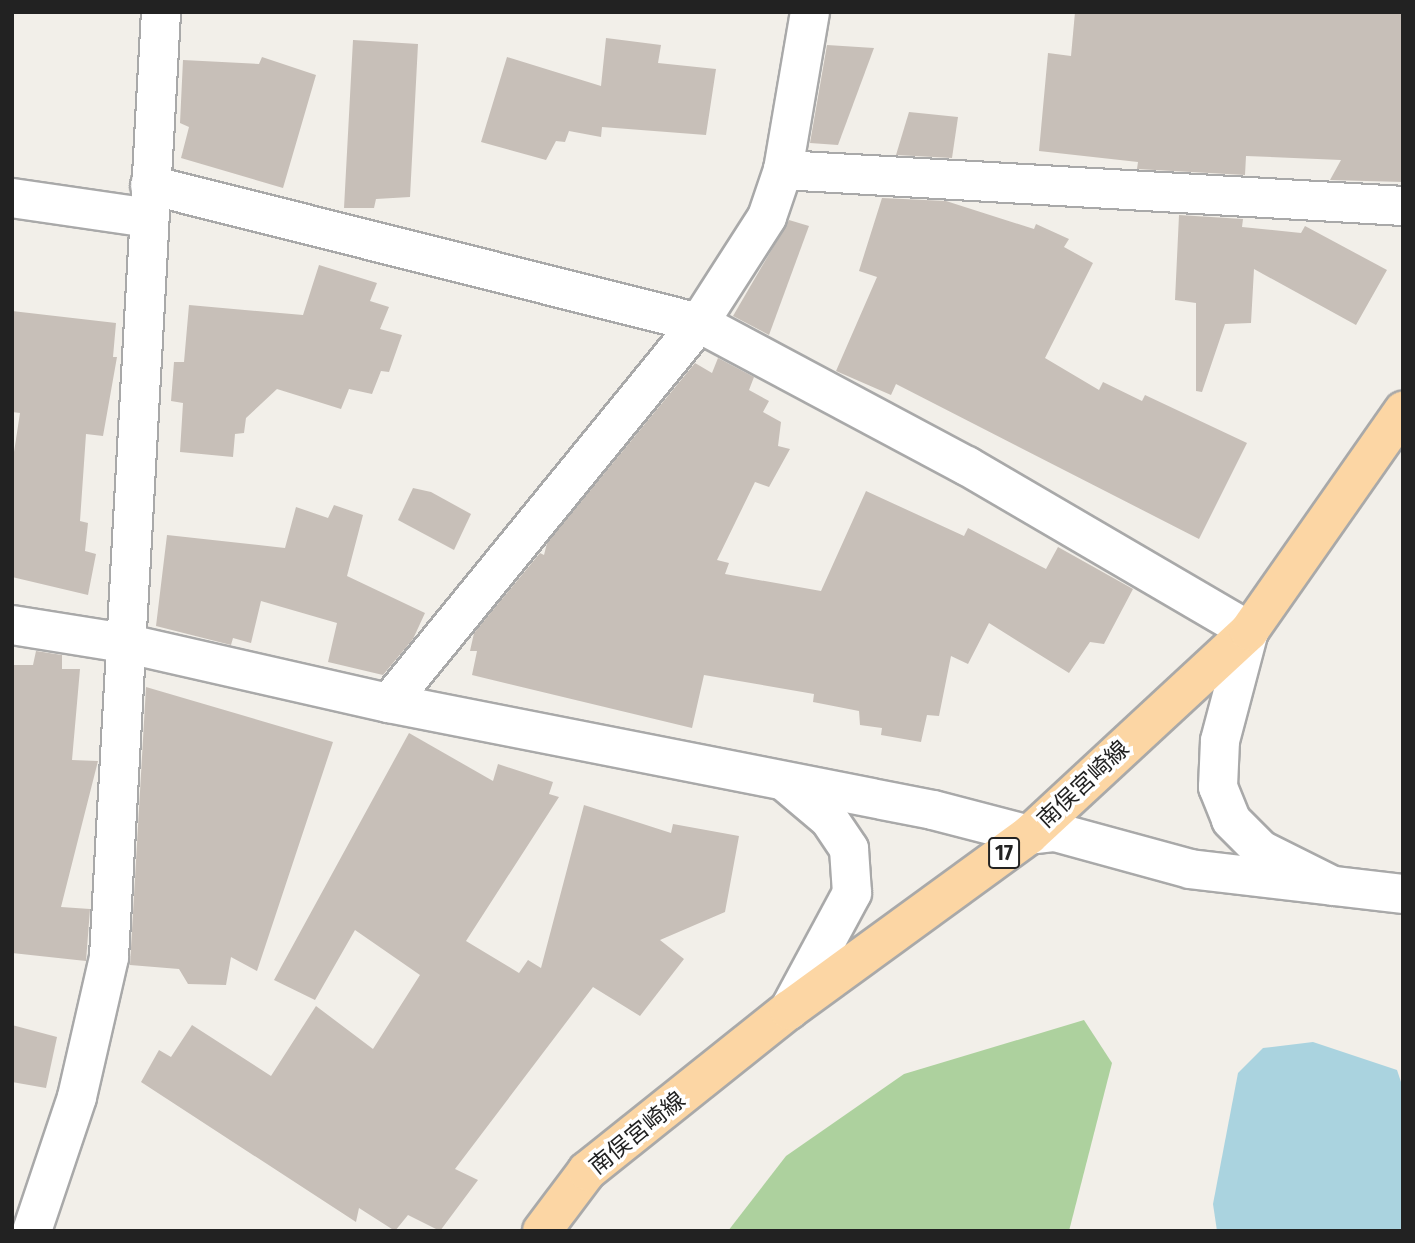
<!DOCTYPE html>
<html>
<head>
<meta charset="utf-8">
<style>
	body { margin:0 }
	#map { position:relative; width:1415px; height:1243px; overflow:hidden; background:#f2efe9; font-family:"Fira Sans Condensed","Noto Sans JP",sans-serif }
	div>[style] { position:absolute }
	.forest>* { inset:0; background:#add19e }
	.water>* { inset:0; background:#aad3df }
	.building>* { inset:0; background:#c7bfb8 }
	.roads { filter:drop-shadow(2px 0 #a9a9a9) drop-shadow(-2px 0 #a9a9a9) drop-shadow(0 2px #a9a9a9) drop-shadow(0 -2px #a9a9a9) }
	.minor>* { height:38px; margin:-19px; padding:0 19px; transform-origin:19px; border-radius:19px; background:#fff }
	.major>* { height:38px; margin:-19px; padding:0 19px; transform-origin:19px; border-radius:19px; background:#fcd6a4 }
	span { translate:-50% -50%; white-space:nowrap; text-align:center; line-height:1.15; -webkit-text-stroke:7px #fff; paint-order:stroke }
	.shield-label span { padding:2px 5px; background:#fff; border:2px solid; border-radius:5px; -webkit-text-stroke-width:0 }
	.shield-label { font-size:21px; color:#222; font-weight:700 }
	.street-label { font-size:23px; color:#222 }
	.frame { position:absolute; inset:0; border:14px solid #222; pointer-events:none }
</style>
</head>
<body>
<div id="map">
	<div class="forest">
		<i style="clip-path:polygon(1084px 1020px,1112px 1063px,1069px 1231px,728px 1231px,786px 1156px,904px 1074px)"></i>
	</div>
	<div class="water">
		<i style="clip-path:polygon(1313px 1042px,1397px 1070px,1403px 1088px,1403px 1231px,1217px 1231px,1213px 1204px,1238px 1073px,1263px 1048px)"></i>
	</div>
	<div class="building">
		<i style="clip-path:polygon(1075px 12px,1403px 12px,1403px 182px,1330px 180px,1341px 160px,1246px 156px,1245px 175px,1137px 169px,1138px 162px,1039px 151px,1048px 53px,1071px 56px)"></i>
		<i style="clip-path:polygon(606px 38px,661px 45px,658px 63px,716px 69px,706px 135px,602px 127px,601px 137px,569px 131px,565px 142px,556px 141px,546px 160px,481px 142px,507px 57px,601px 86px)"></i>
		<i style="clip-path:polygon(353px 40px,418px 44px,410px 197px,376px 199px,374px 208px,344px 208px)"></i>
		<i style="clip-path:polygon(827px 45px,874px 48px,838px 145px,810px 143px)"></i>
		<i style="clip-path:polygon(262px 57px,316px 75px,283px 188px,181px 158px,189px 127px,180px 123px,183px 60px,259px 64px)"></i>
		<i style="clip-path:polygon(909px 112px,958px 117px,952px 158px,896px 155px)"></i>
		<i style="clip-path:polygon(882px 198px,946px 201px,1034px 229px,1036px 224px,1069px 239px,1064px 247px,1093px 263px,1045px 358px,1099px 390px,1103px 382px,1142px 401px,1145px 395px,1247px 443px,1199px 539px,896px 384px,891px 395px,836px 371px,877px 277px,859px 271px)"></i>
		<i style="clip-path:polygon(1179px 215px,1243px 219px,1242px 227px,1301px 233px,1305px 226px,1387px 270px,1356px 325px,1254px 269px,1251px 323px,1225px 324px,1202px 392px,1196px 391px,1196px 303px,1175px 300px)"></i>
		<i style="clip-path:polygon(789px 220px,809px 226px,769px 335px,733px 316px)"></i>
		<i style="clip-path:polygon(319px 265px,377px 283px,370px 301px,389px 307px,380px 329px,402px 335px,389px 372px,381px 371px,372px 394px,349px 389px,341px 409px,277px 389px,246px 418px,244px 433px,235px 434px,233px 457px,180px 452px,183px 403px,171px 401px,174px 362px,184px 362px,189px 305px,303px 315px)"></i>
		<i style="clip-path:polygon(12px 311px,116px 323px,113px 357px,117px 357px,103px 436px,86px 434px,80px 521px,88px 523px,85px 551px,96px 554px,88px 595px,12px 577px,12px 465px,20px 413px,12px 412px)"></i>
		<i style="clip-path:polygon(718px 358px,754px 377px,749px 390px,769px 401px,763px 412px,781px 422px,778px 446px,790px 449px,769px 487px,755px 482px,717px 560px,729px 563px,725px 574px,821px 591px,866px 491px,964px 536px,968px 528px,1046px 569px,1058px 547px,1133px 589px,1104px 644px,1090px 642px,1069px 673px,989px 623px,968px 664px,951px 656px,939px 716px,927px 715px,921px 742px,881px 735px,882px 728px,860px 725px,859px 711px,813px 702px,814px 694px,704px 675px,692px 728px,472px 675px,477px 651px,470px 651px,474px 633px,540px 553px,544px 555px,547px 543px,695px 363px,712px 373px)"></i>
		<i style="clip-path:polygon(413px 488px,431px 492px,471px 514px,454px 550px,398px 520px)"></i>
		<i style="clip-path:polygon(334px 505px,363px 515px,347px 576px,425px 613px,413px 639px,383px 675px,328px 662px,337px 623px,261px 601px,251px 643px,233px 638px,231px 645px,156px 626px,167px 535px,285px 548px,296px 507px,328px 518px)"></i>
		<i style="clip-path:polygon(36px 651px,62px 655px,62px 669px,80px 669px,72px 760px,98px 761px,61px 907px,90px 909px,86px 961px,12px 953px,12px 665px,33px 665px)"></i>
		<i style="clip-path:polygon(146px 687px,333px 742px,257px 971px,231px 957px,226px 985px,188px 984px,179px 969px,130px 965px)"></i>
		<i style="clip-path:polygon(409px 733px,493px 781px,498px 764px,553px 782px,549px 794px,559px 797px,466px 941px,519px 973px,528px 960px,541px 968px,584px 805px,671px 833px,673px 824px,739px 836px,725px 912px,660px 940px,684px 959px,640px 1016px,593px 987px,455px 1169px,478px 1180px,440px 1231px,408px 1215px,395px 1231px,359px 1208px,356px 1222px,141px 1082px,159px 1050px,171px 1057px,192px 1025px,271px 1076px,316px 1006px,373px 1049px,420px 975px,355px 930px,315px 1000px,274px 980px)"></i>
		<i style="clip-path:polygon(12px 1025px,57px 1037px,46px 1088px,12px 1082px)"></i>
	</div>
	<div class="roads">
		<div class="minor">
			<i style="left:783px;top:170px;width:621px;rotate:3.32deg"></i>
			<i style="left:150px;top:185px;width:566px;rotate:14.11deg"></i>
			<i style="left:699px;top:323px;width:304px;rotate:28.1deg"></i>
			<i style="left:967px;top:466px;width:327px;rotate:30.3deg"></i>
			<i style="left:1249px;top:631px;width:114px;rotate:104.8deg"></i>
			<i style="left:1220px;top:741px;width:46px;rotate:92.5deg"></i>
			<i style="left:1218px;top:787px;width:35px;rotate:68deg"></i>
			<i style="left:1231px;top:820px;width:42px;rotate:45deg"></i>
			<i style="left:1261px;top:850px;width:80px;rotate:26.6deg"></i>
			<i style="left:12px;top:198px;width:138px;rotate:8.3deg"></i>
			<i style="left:12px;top:625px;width:113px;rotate:9.1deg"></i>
			<i style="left:124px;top:643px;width:272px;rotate:12.8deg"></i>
			<i style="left:389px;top:703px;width:554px;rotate:11.13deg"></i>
			<i style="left:933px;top:810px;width:99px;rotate:14.6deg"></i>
			<i style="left:1029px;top:835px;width:26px;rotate:-7deg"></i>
			<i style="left:1055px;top:832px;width:140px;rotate:15.3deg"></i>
			<i style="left:1190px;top:869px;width:214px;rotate:6.7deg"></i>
			<i style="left:389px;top:703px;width:490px;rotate:-50.8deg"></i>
			<i style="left:699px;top:323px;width:126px;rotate:-57.3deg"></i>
			<i style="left:767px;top:217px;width:50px;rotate:-71.2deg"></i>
			<i style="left:783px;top:170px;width:160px;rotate:-80.3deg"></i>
			<i style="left:785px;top:782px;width:57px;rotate:40.1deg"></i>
			<i style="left:829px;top:819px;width:36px;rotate:56deg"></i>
			<i style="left:849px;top:849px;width:44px;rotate:86.1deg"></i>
			<i style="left:852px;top:893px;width:133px;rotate:118.3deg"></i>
			<i style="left:32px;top:1231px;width:141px;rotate:-71.4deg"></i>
			<i style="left:77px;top:1097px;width:144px;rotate:-77.1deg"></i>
			<i style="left:109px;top:957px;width:946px;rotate:-86.85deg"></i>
		</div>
		<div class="major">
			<i style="left:542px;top:1231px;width:75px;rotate:-53.1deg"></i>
			<i style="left:587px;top:1171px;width:258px;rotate:-38.6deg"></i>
			<i style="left:789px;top:1010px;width:297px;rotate:-36.1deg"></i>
			<i style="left:1029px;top:835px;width:300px;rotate:-42.8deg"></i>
			<i style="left:1249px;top:631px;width:269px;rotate:-55deg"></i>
		</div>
	</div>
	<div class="shield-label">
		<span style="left:1004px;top:853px">17</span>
	</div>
	<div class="street-label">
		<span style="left:1083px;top:784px;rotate:-43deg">南俣宮崎線</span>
		<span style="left:637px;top:1133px;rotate:-39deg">南俣宮崎線</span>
	</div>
	<div class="frame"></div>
</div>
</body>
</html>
